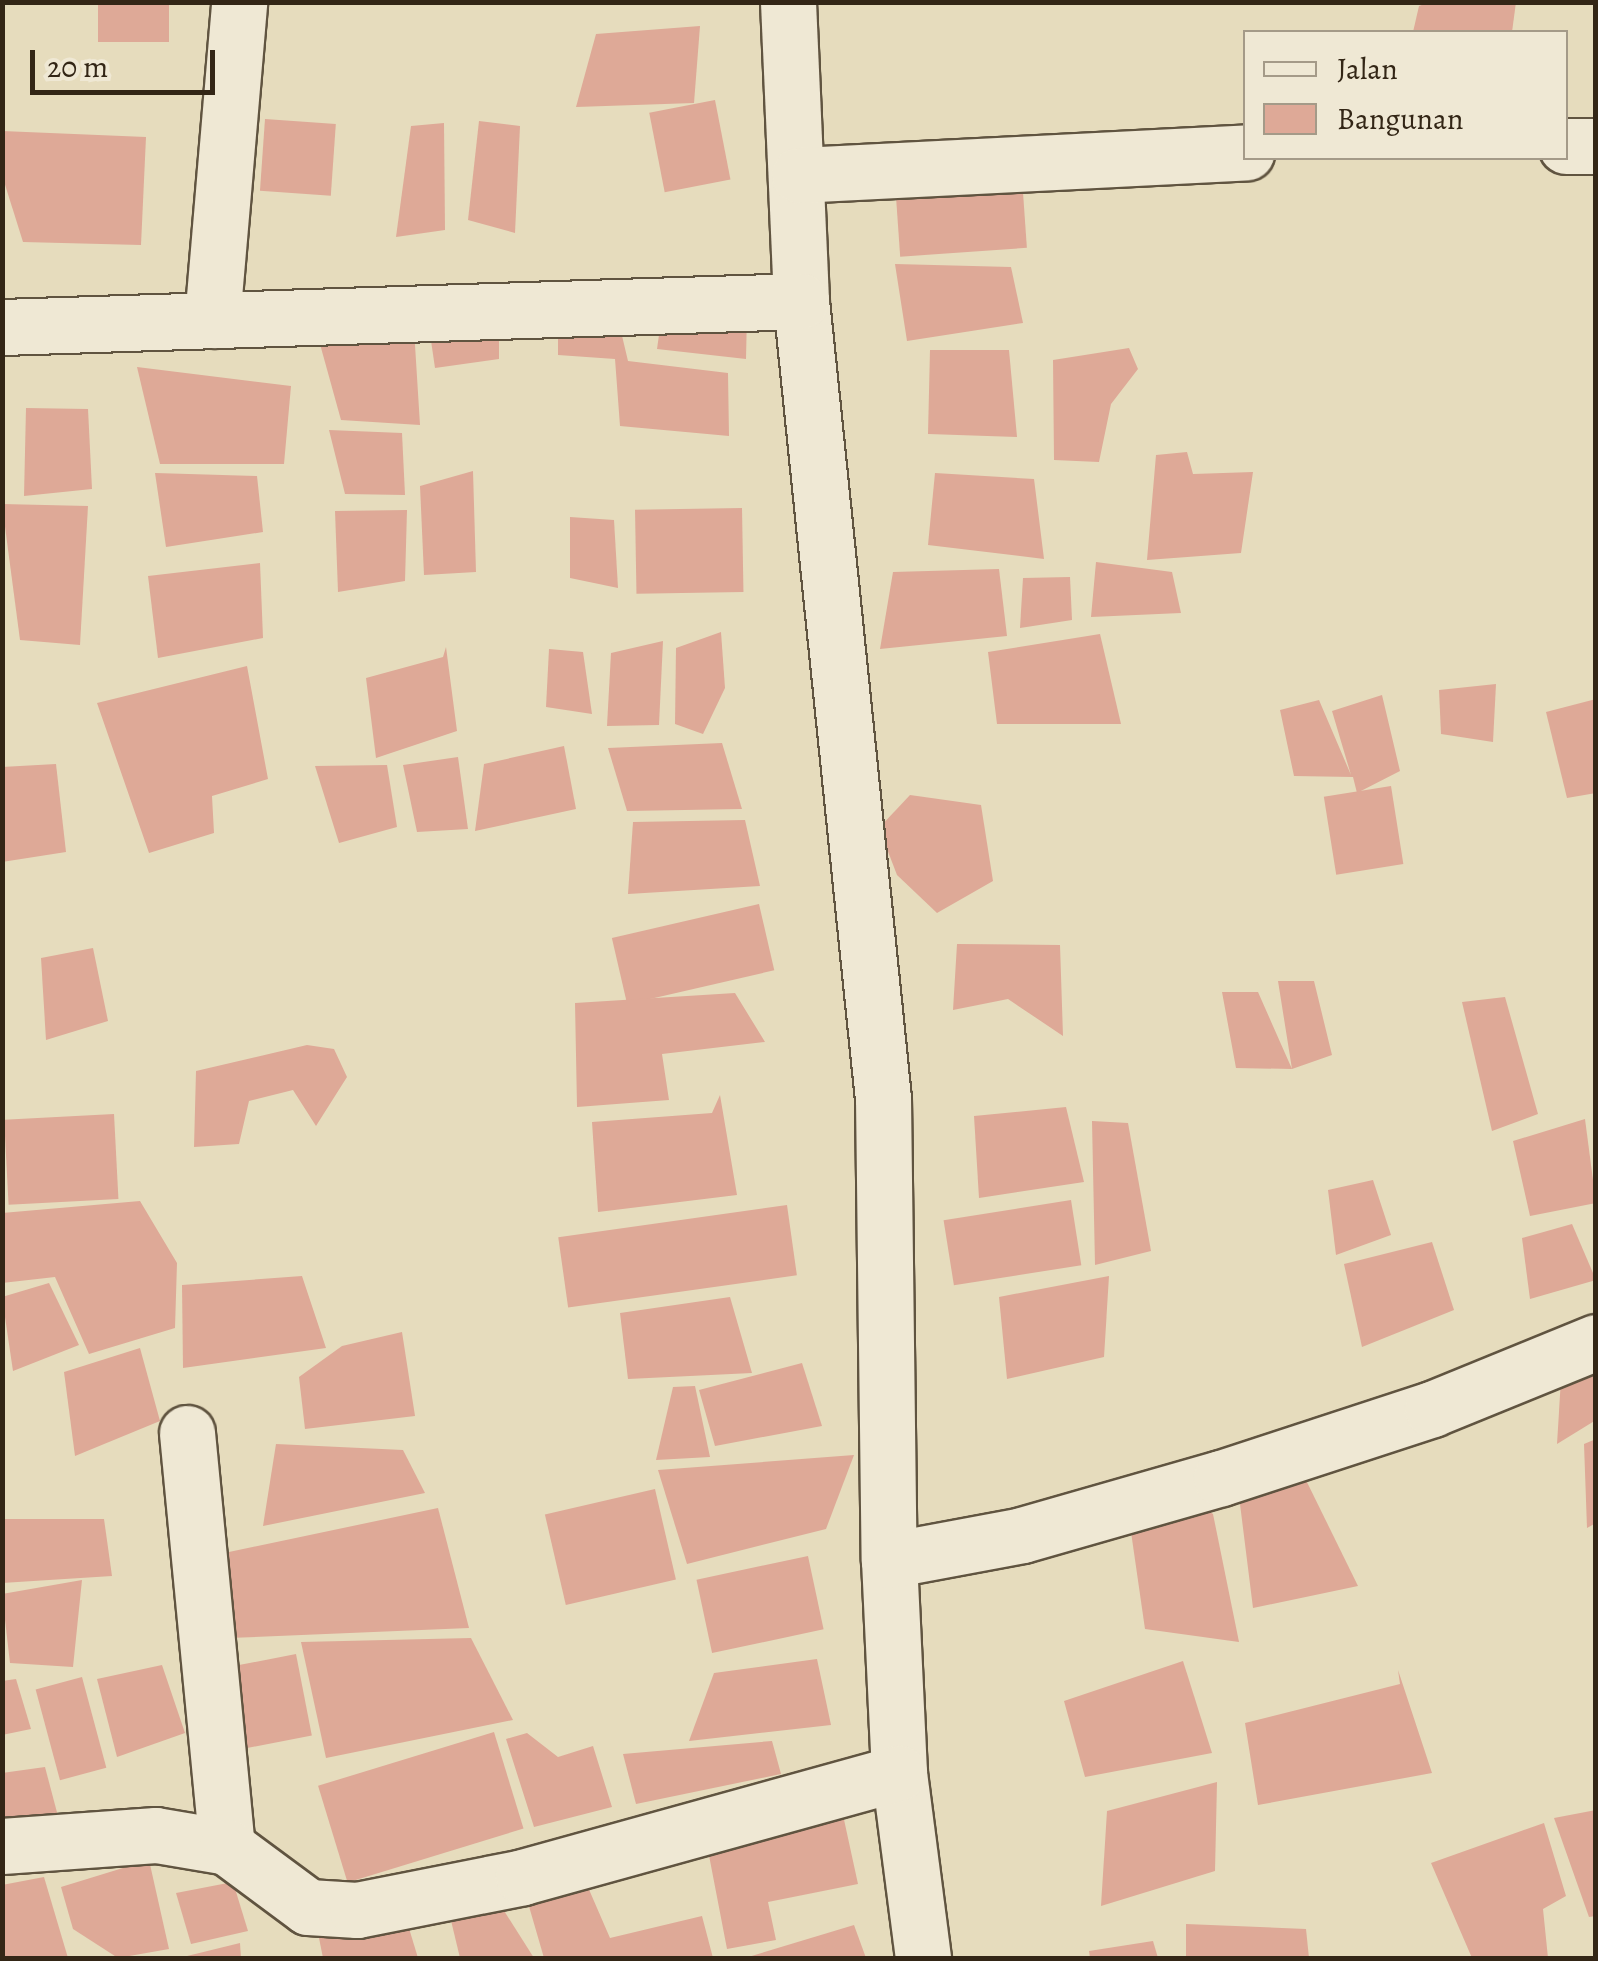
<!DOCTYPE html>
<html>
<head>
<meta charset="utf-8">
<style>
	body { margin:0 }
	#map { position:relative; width:1598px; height:1961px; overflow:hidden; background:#e6dcbd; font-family:Alegreya,serif }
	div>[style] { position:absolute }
	.building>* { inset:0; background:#dea997; transform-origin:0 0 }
	.roads { filter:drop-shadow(2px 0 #605440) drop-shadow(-2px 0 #605440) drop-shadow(0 2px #605440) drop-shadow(0 -2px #605440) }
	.minor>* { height:55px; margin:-27.5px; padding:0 27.5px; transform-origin:27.5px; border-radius:27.5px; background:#efe8d4 }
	span { translate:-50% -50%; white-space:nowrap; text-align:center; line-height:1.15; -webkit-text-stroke:8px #efe8d4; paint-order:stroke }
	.frame { position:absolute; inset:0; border:5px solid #332616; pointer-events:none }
	.legend { position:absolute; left:1243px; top:30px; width:325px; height:130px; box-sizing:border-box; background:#efe8d4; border:2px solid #a49a88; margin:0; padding:12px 18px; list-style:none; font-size:30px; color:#332616 }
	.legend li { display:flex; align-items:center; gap:20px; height:50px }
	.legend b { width:50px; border:2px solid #a49a88 }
	.scale { position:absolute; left:30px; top:50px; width:185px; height:45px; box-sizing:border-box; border:5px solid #332616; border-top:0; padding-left:12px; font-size:30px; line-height:35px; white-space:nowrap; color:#332616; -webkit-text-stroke:8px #efe8d4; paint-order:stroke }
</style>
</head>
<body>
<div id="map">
	<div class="building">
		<i style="left:98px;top:2px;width:71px;height:40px"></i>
		<i style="clip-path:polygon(1430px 2px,1516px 2px,1512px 32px,1413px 32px,1419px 6px)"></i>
		<i style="clip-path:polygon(700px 26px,694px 103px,576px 107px,596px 34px)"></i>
		<i style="left:715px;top:100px;width:81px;height:67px;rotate:79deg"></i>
		<i style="left:265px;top:119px;width:71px;height:72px;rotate:4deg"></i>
		<i style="clip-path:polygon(479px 121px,520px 126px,515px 233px,468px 220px)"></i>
		<i style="clip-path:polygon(444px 123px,445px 230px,396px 237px,411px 126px)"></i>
		<i style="clip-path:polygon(2px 131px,146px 137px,141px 245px,23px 242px,2px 175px)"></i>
		<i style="left:1022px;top:178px;width:70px;height:127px;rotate:86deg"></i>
		<i style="clip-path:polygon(895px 264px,1011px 267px,1023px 323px,907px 341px)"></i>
		<i style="clip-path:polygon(747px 313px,746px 359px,657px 349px,661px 321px)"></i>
		<i style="clip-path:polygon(558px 323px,619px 323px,628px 361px,728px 373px,729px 436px,620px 426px,615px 359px,558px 355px)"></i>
		<i style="clip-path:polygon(315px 326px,414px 329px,420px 425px,341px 420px)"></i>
		<i style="clip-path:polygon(429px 327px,499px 330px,499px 359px,435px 368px)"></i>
		<i style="clip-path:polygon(1129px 348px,1138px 369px,1111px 404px,1099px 462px,1054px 460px,1053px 360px)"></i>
		<i style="clip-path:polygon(930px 350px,1009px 350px,1017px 437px,928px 434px)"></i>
		<i style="clip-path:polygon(137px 367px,291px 386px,284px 464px,160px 464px)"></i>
		<i style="clip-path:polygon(26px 408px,88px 409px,92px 489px,24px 496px)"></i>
		<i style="clip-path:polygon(329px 430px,402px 433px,405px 495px,345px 494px)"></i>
		<i style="clip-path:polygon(1187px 452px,1193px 474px,1253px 472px,1241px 553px,1147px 560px,1156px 455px)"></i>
		<i style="clip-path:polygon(473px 471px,476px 572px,424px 575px,420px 486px)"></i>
		<i style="clip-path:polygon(155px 473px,257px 476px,263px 532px,166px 547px)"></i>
		<i style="clip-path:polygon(935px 473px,1034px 479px,1044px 559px,928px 545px)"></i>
		<i style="clip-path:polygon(2px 504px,88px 506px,80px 645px,20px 640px)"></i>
		<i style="left:742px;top:508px;width:84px;height:107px;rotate:89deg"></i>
		<i style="clip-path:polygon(407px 510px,405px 581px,338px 592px,335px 511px)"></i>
		<i style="clip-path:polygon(570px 517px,614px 520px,618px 588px,570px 578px)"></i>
		<i style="clip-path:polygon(1096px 562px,1172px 572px,1181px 613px,1091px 617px)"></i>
		<i style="clip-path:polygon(260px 563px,263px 638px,158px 658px,148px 576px)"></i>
		<i style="clip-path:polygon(999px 569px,1007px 636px,880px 649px,893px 572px)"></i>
		<i style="clip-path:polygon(1070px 577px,1072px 620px,1020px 628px,1023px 578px)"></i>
		<i style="clip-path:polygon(721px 632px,725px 688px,703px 734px,675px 724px,676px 648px)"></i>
		<i style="clip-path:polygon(1100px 634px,1121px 724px,997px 724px,988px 652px)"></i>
		<i style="clip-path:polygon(663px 641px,659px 725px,607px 726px,611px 653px)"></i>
		<i style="clip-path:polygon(446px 647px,457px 731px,376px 758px,366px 678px,443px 657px)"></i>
		<i style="clip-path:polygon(549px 649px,583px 652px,592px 714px,546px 707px)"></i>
		<i style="clip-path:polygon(247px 666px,268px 779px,212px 796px,214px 833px,149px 853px,97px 703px)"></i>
		<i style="clip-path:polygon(1496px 684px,1493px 742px,1441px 734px,1439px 690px)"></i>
		<i style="clip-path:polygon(1382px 695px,1400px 771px,1357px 793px,1353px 777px,1294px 776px,1280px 710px,1319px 700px,1351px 775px,1332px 711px)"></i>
		<i style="clip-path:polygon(1596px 699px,1596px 793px,1567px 798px,1546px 712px)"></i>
		<i style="clip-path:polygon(722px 743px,742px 809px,627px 811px,608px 748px)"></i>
		<i style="clip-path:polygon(564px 746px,576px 809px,475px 831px,484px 764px)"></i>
		<i style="clip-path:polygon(458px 757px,468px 829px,417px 832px,403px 765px)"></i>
		<i style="clip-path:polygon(56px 764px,66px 852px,2px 862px,2px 767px)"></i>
		<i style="clip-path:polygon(387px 765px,397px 827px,339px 843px,315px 766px)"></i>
		<i style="left:1391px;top:786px;width:79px;height:68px;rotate:81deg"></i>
		<i style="clip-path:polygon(910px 795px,981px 805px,993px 881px,937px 913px,897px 875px,879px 828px)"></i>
		<i style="clip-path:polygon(745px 820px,760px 886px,628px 894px,633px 822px)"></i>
		<i style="left:759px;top:904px;width:68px;height:151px;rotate:77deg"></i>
		<i style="clip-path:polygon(957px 944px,1060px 945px,1063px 1036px,1008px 999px,953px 1010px)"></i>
		<i style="clip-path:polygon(93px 948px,108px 1021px,46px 1040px,41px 958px)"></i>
		<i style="clip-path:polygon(1278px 981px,1314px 981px,1332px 1055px,1292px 1069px,1236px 1068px,1222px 992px,1258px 992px,1292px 1069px)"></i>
		<i style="clip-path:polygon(735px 993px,765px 1042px,662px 1054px,669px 1100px,577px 1107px,575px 1003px)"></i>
		<i style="clip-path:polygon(1505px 997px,1538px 1114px,1492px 1131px,1462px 1002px)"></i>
		<i style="clip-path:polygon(307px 1045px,334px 1049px,347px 1077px,316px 1126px,293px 1090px,249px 1101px,239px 1144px,194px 1147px,196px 1071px)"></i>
		<i style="clip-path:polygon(720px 1095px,737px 1195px,598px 1212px,592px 1122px,712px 1113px)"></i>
		<i style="clip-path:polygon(1066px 1107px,1084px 1182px,979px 1198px,974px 1116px)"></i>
		<i style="left:114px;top:1114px;width:85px;height:110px;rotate:87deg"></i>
		<i style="clip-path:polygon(1585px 1119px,1596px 1203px,1530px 1216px,1513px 1141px)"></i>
		<i style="clip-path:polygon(1092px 1121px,1128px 1123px,1151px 1251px,1095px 1265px)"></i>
		<i style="clip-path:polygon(1373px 1180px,1391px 1235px,1336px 1255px,1328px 1190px)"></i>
		<i style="left:1071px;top:1200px;width:66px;height:129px;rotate:81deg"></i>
		<i style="clip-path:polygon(140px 1201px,177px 1263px,175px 1328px,89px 1354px,55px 1277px,2px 1283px,2px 1213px)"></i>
		<i style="left:787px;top:1205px;width:71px;height:231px;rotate:82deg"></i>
		<i style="clip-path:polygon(1572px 1224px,1596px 1280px,1530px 1299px,1522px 1238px)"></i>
		<i style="clip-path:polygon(1432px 1242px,1454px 1310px,1362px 1347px,1344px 1264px)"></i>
		<i style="clip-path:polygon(302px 1276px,326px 1348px,183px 1368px,182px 1285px)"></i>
		<i style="clip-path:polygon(1109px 1276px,1104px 1357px,1007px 1379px,999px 1297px)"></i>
		<i style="clip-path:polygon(49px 1283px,79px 1345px,13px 1371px,2px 1297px)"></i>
		<i style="clip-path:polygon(730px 1297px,752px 1373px,628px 1379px,620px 1313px)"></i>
		<i style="clip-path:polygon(402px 1332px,415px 1416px,305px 1429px,299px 1377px,342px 1346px)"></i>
		<i style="clip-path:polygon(140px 1348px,160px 1421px,75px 1456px,64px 1372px)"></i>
		<i style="clip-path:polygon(1596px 1361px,1596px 1420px,1557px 1444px,1561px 1379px)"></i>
		<i style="clip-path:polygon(802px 1363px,822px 1426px,715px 1446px,699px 1390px)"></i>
		<i style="clip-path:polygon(695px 1386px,710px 1457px,656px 1460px,673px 1387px)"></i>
		<i style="clip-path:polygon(1596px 1439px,1596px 1523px,1587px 1528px,1584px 1444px)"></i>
		<i style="clip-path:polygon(276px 1444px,403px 1450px,425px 1493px,263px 1526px)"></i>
		<i style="clip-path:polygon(854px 1455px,826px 1529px,687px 1564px,658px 1470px)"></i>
		<i style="clip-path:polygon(1301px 1470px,1358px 1586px,1253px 1608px,1238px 1488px)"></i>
		<i style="left:655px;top:1489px;width:93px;height:113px;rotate:77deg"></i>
		<i style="clip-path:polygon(1175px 1491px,1213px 1514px,1239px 1642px,1145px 1629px,1129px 1518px)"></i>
		<i style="clip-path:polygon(438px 1508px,469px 1628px,229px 1638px,229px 1552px)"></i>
		<i style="clip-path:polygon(2px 1519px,104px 1519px,112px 1576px,2px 1583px)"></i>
		<i style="left:808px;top:1556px;width:75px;height:114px;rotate:78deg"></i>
		<i style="clip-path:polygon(82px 1580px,73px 1667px,10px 1663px,2px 1594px)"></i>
		<i style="clip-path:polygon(471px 1638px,513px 1720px,326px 1758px,301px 1642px)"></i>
		<i style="left:296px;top:1654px;width:83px;height:66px;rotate:79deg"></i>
		<i style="clip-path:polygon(817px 1659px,831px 1725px,689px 1741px,714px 1673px)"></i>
		<i style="clip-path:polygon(1183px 1661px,1212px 1753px,1085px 1777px,1064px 1701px)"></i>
		<i style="clip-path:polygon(162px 1665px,185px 1733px,117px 1757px,97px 1679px)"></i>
		<i style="clip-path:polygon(1398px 1670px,1432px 1773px,1258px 1805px,1245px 1723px,1400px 1684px)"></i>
		<i style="left:82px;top:1677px;width:94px;height:48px;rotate:75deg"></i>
		<i style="clip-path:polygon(16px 1679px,31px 1729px,2px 1735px,2px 1681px)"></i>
		<i style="left:494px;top:1732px;width:101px;height:184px;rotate:73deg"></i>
		<i style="clip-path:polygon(527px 1733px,558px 1757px,593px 1746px,612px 1807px,534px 1827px,506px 1739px)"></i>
		<i style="clip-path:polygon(772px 1741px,781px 1774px,636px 1804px,623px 1754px)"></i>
		<i style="clip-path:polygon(45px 1767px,59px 1820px,2px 1822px,2px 1773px)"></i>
		<i style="clip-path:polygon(1217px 1782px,1215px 1871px,1101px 1906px,1107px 1811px)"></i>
		<i style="clip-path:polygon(1596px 1810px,1596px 1916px,1589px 1917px,1554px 1818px)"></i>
		<i style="clip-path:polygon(843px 1815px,858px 1884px,768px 1902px,776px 1940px,727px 1949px,707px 1845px)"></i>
		<i style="clip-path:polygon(1544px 1823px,1566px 1896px,1543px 1909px,1548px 1958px,1472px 1958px,1431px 1863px)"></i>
		<i style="clip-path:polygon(149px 1860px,169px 1949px,118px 1958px,73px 1929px,61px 1887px)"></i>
		<i style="clip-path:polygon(44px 1877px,68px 1958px,2px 1958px,2px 1885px)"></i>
		<i style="clip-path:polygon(584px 1878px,610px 1938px,702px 1916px,713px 1958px,544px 1958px,526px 1896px)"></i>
		<i style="clip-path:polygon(233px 1882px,248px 1931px,191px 1944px,176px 1893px)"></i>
		<i style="clip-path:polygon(501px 1906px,534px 1958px,460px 1958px,448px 1908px)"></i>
		<i style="clip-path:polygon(1186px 1924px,1306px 1929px,1309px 1958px,1186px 1958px)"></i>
		<i style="clip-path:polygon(408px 1925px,418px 1958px,323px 1958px,318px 1933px)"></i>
		<i style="clip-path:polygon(854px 1925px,866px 1958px,745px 1958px)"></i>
		<i style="clip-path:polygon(1153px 1941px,1158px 1958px,1090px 1958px,1089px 1951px)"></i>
		<i style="clip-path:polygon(240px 1943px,241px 1958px,183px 1958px,183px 1957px)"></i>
	</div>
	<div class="roads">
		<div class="minor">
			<i style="left:788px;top:2px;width:299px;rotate:87.5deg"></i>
			<i style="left:801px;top:301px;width:801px;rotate:84.13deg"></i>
			<i style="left:883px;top:1098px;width:462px;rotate:89.3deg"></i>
			<i style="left:889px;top:1560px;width:213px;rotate:87.3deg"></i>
			<i style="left:899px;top:1773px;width:187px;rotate:82.6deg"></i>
			<i style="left:1566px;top:146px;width:30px"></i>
			<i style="left:799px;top:175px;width:448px;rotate:-2.9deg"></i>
			<i style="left:212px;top:320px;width:319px;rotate:-85.1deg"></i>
			<i style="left:2px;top:327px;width:799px;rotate:-1.86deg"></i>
			<i style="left:187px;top:1433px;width:416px;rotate:84.5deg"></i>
			<i style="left:889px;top:1560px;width:135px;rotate:-10.6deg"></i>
			<i style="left:1022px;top:1535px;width:207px;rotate:-16deg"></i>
			<i style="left:1221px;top:1478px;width:222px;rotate:-18.1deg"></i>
			<i style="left:1432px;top:1409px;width:177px;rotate:-22.2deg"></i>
			<i style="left:2px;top:1846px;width:154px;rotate:-4.1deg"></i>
			<i style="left:156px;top:1835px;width:72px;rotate:9.6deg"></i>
			<i style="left:227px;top:1847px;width:101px;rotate:36.5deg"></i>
			<i style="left:308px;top:1907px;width:49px;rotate:3.5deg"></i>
			<i style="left:357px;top:1910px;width:169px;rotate:-11.2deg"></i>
			<i style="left:523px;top:1877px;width:390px;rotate:-15.5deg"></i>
		</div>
	</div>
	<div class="frame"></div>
	<ul class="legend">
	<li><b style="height:12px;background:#efe8d4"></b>Jalan</li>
	<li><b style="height:28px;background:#dea997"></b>Bangunan</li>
	</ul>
	<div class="scale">20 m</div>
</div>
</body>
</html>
